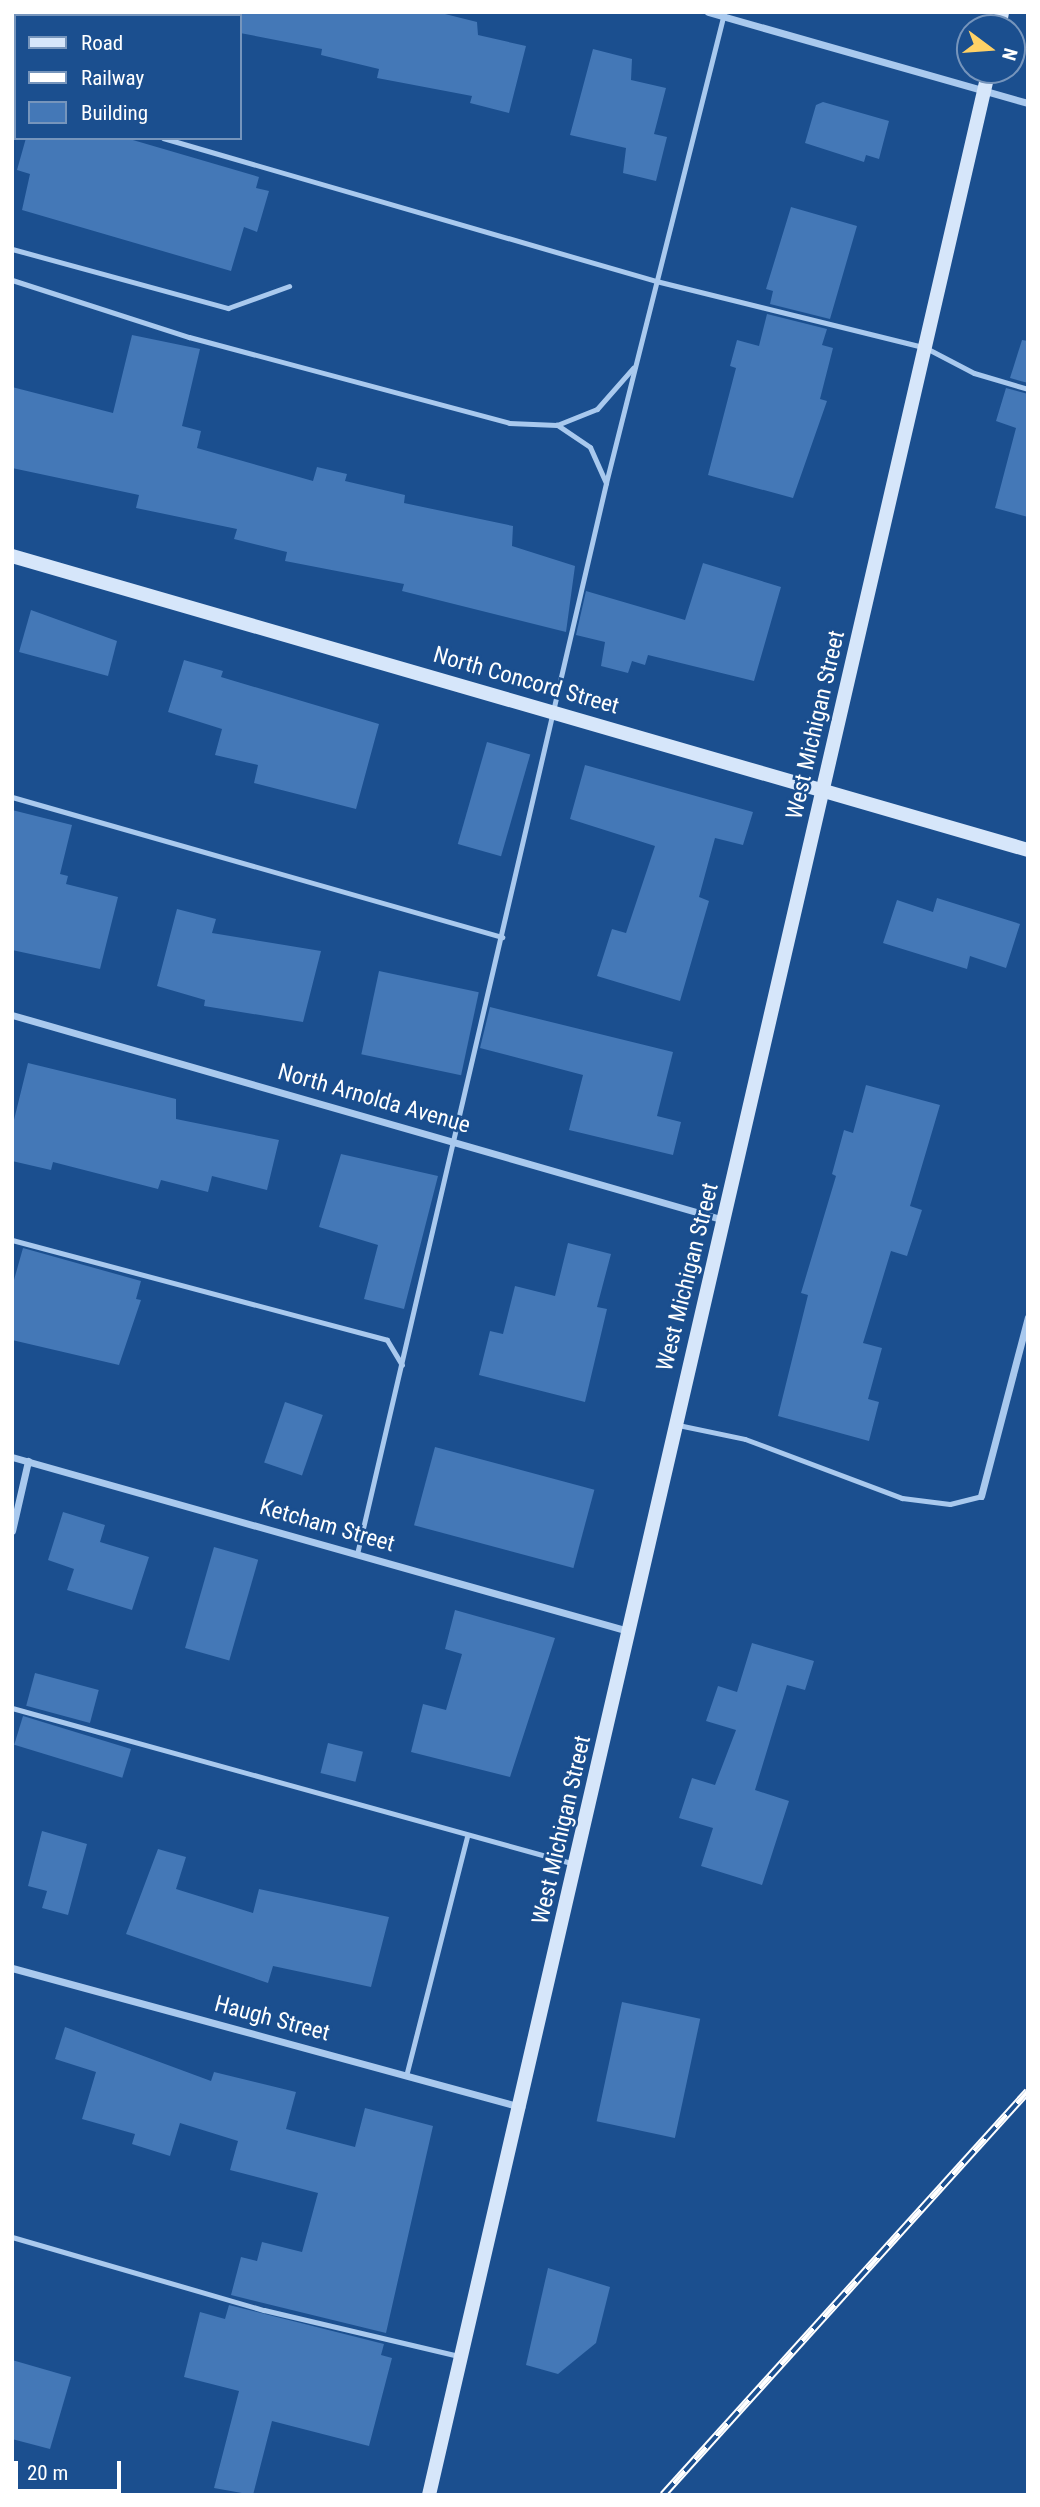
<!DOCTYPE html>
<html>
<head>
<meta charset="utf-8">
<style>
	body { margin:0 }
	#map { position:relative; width:1040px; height:2507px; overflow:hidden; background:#1b4f8f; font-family:"Roboto Condensed",sans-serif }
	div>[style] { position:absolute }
	.building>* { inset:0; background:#4478b7; transform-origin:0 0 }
	.lane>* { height:5px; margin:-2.5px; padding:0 2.5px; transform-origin:2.5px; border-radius:2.5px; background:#a9c9ee }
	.street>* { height:7px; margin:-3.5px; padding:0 3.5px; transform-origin:3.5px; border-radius:3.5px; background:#a9c9ee }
	.secondary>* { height:14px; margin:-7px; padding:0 7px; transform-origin:7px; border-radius:7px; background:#d6e6fa }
	.rail>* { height:8px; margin-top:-4px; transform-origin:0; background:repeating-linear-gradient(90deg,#1b4f8f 0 16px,#fff 0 32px); box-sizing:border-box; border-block:2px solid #fff }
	span { translate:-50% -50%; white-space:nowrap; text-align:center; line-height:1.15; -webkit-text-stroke:5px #1b4f8f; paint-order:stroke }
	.street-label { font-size:23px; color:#fff }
	.frame { position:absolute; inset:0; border:14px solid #fff; pointer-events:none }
	.legend { position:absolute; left:14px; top:14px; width:228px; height:126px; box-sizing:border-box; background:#1b4f8f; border:2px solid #7695bc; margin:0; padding:9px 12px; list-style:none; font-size:21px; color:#fff }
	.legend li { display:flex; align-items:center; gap:14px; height:35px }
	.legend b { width:35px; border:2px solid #7695bc }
	.north { position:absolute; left:956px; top:14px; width:70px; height:70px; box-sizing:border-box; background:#1b4f8f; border:2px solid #7695bc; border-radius:50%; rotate:106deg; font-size:19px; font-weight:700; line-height:28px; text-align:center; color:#fff }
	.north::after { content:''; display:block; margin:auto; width:24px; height:32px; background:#ffd166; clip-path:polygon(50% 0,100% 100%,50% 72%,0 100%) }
	.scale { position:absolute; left:14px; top:2461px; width:107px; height:32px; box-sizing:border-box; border:4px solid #fff; border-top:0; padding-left:9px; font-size:21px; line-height:24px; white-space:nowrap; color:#fff; -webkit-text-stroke:5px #1b4f8f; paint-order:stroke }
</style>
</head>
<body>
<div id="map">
	<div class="building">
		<i style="clip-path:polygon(207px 12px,437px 12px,477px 22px,478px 35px,526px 46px,509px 113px,470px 103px,472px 96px,377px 78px,379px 69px,321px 55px,322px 49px,240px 33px,240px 16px)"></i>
		<i style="clip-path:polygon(593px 49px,632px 59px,631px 80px,666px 88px,654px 134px,667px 137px,656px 181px,623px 173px,626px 148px,570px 135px)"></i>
		<i style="clip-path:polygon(823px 102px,889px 121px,879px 159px,866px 155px,864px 162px,805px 143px,816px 105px)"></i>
		<i style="clip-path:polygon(26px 138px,126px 138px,259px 177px,256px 188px,269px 191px,257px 232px,244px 227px,231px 271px,22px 210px,30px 174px,17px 170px)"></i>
		<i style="clip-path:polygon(791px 207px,857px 226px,830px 319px,770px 304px,773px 291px,766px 289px)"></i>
		<i style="clip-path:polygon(767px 314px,827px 329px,822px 345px,833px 348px,820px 399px,827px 401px,793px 498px,708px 475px,736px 368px,730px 366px,737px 340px,759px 346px)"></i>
		<i style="clip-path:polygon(132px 335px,200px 349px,182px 426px,201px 431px,197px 448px,313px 481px,317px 467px,347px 474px,345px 481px,405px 495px,404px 503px,513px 526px,512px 546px,575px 566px,566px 632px,402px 591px,404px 584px,285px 561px,287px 552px,234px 539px,237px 529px,136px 508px,139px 495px,12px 468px,12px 387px,113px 413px)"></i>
		<i style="clip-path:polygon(1022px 340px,1028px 341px,1028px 383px,1010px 378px)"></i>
		<i style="clip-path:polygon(1006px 388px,1028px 394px,1028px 517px,995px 508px,1016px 428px,996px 421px)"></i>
		<i style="clip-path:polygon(703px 563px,781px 587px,754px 681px,648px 655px,645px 665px,632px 661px,628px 673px,601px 666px,605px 642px,576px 635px,586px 591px,685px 620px)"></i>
		<i style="clip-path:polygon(31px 610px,117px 641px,108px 676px,19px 652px)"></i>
		<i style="clip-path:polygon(184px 660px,223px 671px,221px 677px,379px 724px,356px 809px,254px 783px,258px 765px,215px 755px,222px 729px,168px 712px)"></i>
		<i style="left:487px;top:742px;width:45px;height:106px;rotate:16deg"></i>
		<i style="clip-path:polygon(585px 765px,753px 812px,743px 845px,715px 838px,699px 897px,709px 901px,680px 1001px,597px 976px,612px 929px,626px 933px,655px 846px,570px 819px)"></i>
		<i style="clip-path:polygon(12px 810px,72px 825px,60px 874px,68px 876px,66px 884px,118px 897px,100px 969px,12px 950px)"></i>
		<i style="clip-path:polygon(937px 898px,1020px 924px,1006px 968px,970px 956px,967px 969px,883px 943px,897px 900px,933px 912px)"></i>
		<i style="clip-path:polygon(177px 909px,216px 919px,212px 933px,321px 951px,303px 1022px,204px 1006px,205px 1000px,157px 986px)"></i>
		<i style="left:379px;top:971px;width:102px;height:85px;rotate:12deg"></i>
		<i style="clip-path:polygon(490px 1007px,673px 1052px,657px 1116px,681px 1122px,673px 1155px,569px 1130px,583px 1075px,480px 1048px)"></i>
		<i style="clip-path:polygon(28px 1063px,176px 1099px,176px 1119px,279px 1140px,267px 1190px,212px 1176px,208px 1192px,161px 1180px,158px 1189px,53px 1162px,51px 1170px,12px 1161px,12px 1128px)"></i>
		<i style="clip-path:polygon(866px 1085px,940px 1105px,910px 1206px,922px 1210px,907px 1256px,891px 1251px,863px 1343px,882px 1348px,868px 1399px,879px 1402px,869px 1441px,778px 1416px,808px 1295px,801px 1293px,836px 1176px,832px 1174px,844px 1130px,853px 1133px)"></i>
		<i style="clip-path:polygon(341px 1154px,438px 1176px,404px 1309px,364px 1299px,378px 1245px,319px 1227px)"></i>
		<i style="clip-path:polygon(568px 1243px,611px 1254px,597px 1307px,607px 1309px,585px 1402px,479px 1375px,490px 1331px,503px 1334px,515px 1286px,555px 1296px)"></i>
		<i style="clip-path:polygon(23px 1248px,141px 1281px,136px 1299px,141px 1300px,119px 1365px,12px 1340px,12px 1287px)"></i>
		<i style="left:285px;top:1402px;width:40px;height:64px;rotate:19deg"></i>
		<i style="left:435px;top:1447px;width:165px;height:81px;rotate:15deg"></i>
		<i style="clip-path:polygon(63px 1512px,105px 1525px,100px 1542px,149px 1557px,132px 1610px,67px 1590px,74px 1569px,48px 1560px)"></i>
		<i style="left:214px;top:1547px;width:46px;height:105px;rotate:16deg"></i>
		<i style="clip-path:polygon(455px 1610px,555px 1638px,510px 1777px,411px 1752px,423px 1704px,446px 1710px,462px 1654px,445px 1649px)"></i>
		<i style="clip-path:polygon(752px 1643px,814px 1661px,805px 1690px,787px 1685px,755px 1790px,789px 1801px,762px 1885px,701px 1866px,713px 1828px,679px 1818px,692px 1778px,715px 1785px,736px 1730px,706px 1721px,718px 1686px,737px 1692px)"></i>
		<i style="left:35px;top:1673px;width:66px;height:34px;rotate:15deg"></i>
		<i style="left:23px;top:1716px;width:113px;height:30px;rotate:17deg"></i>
		<i style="left:328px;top:1743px;width:36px;height:31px;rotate:14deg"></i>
		<i style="clip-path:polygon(42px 1831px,87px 1844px,68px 1915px,42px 1908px,47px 1891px,28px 1886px)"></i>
		<i style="clip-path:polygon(158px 1849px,186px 1857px,176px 1889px,253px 1913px,259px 1889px,389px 1917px,371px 1987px,273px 1966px,268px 1983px,126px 1934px)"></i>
		<i style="left:622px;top:2002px;width:80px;height:122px;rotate:12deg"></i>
		<i style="clip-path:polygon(65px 2027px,211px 2081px,214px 2072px,296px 2092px,286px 2129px,355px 2147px,365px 2108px,433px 2126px,386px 2333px,231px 2295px,241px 2257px,257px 2261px,262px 2242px,302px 2252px,318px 2193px,230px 2170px,238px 2141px,180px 2123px,170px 2156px,132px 2144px,135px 2134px,82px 2119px,96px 2072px,55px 2059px)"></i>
		<i style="clip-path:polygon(548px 2268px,610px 2287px,596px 2343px,558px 2374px,526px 2365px)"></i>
		<i style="clip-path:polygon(229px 2305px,384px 2344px,381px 2355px,392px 2358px,369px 2446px,272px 2421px,253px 2495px,214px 2488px,239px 2391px,184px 2377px,200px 2312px,225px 2319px)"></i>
		<i style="clip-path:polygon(12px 2360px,71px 2377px,50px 2449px,12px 2439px)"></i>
	</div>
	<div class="lane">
		<i style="left:12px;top:95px;width:4px;rotate:14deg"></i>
		<i style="left:163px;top:138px;width:513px;rotate:16.18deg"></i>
		<i style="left:656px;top:281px;width:278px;rotate:13.9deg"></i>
		<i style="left:926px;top:348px;width:54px;rotate:27.5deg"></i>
		<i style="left:974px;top:373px;width:56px;rotate:16.5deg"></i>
		<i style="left:12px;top:249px;width:224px;rotate:15.3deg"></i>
		<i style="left:228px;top:308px;width:65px;rotate:-19.8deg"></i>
		<i style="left:12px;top:280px;width:186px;rotate:17.9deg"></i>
		<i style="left:189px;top:337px;width:331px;rotate:15deg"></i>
		<i style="left:509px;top:423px;width:48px;rotate:2.4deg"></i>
		<i style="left:606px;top:483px;width:39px;rotate:-114deg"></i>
		<i style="left:590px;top:447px;width:40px;rotate:-146deg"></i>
		<i style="left:557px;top:425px;width:43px;rotate:-21.8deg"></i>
		<i style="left:597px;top:409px;width:55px;rotate:-48.7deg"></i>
		<i style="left:12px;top:797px;width:510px;rotate:15.95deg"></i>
		<i style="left:12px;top:1240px;width:388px;rotate:14.9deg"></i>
		<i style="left:387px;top:1340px;width:29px;rotate:59deg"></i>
		<i style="left:678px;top:1425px;width:68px;rotate:11.8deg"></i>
		<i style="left:745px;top:1439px;width:168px;rotate:20.6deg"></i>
		<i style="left:902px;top:1498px;width:48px;rotate:7.1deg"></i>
		<i style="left:950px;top:1504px;width:32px;rotate:-14deg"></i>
		<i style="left:357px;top:1554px;width:1100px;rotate:-76.91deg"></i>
		<i style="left:606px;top:483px;width:486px;rotate:-75.9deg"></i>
		<i style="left:12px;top:1708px;width:584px;rotate:15.49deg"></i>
		<i style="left:406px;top:2076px;width:247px;rotate:-75.7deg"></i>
		<i style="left:12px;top:2237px;width:262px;rotate:16.2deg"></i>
		<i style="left:264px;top:2310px;width:200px;rotate:13.3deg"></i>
	</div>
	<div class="street">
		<i style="left:708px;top:12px;width:333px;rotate:15.9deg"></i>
		<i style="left:12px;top:1015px;width:741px;rotate:16.06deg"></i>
		<i style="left:12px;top:1457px;width:640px;rotate:15.77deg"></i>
		<i style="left:981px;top:1496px;width:185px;rotate:-75.3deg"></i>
		<i style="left:12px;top:1531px;width:72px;rotate:-77.1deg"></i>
		<i style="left:12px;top:1968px;width:528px;rotate:15.27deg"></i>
	</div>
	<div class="secondary">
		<i style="left:999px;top:28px;width:16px;rotate:-79deg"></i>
		<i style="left:12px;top:556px;width:1058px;rotate:16.14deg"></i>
		<i style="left:429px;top:2495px;width:2489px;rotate:-77deg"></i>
	</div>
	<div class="rail">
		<i style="left:663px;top:2495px;width:544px;rotate:-47.9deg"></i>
	</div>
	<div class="street-label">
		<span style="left:526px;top:681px;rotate:16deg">North Concord Street</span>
		<span style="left:816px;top:725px;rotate:-77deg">West Michigan Street</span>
		<span style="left:374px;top:1099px;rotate:16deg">North Arnolda Avenue</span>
		<span style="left:688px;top:1277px;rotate:-76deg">West Michigan Street</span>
		<span style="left:327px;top:1526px;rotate:16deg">Ketcham Street</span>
		<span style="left:562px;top:1830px;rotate:-77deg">West Michigan Street</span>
		<span style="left:272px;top:2019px;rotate:15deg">Haugh Street</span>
	</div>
	<div class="frame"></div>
	<ul class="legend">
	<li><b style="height:9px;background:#d6e6fa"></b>Road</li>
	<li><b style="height:9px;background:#fff"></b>Railway</li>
	<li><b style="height:19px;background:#4478b7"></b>Building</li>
	</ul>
	<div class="north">N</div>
	<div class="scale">20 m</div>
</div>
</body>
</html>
